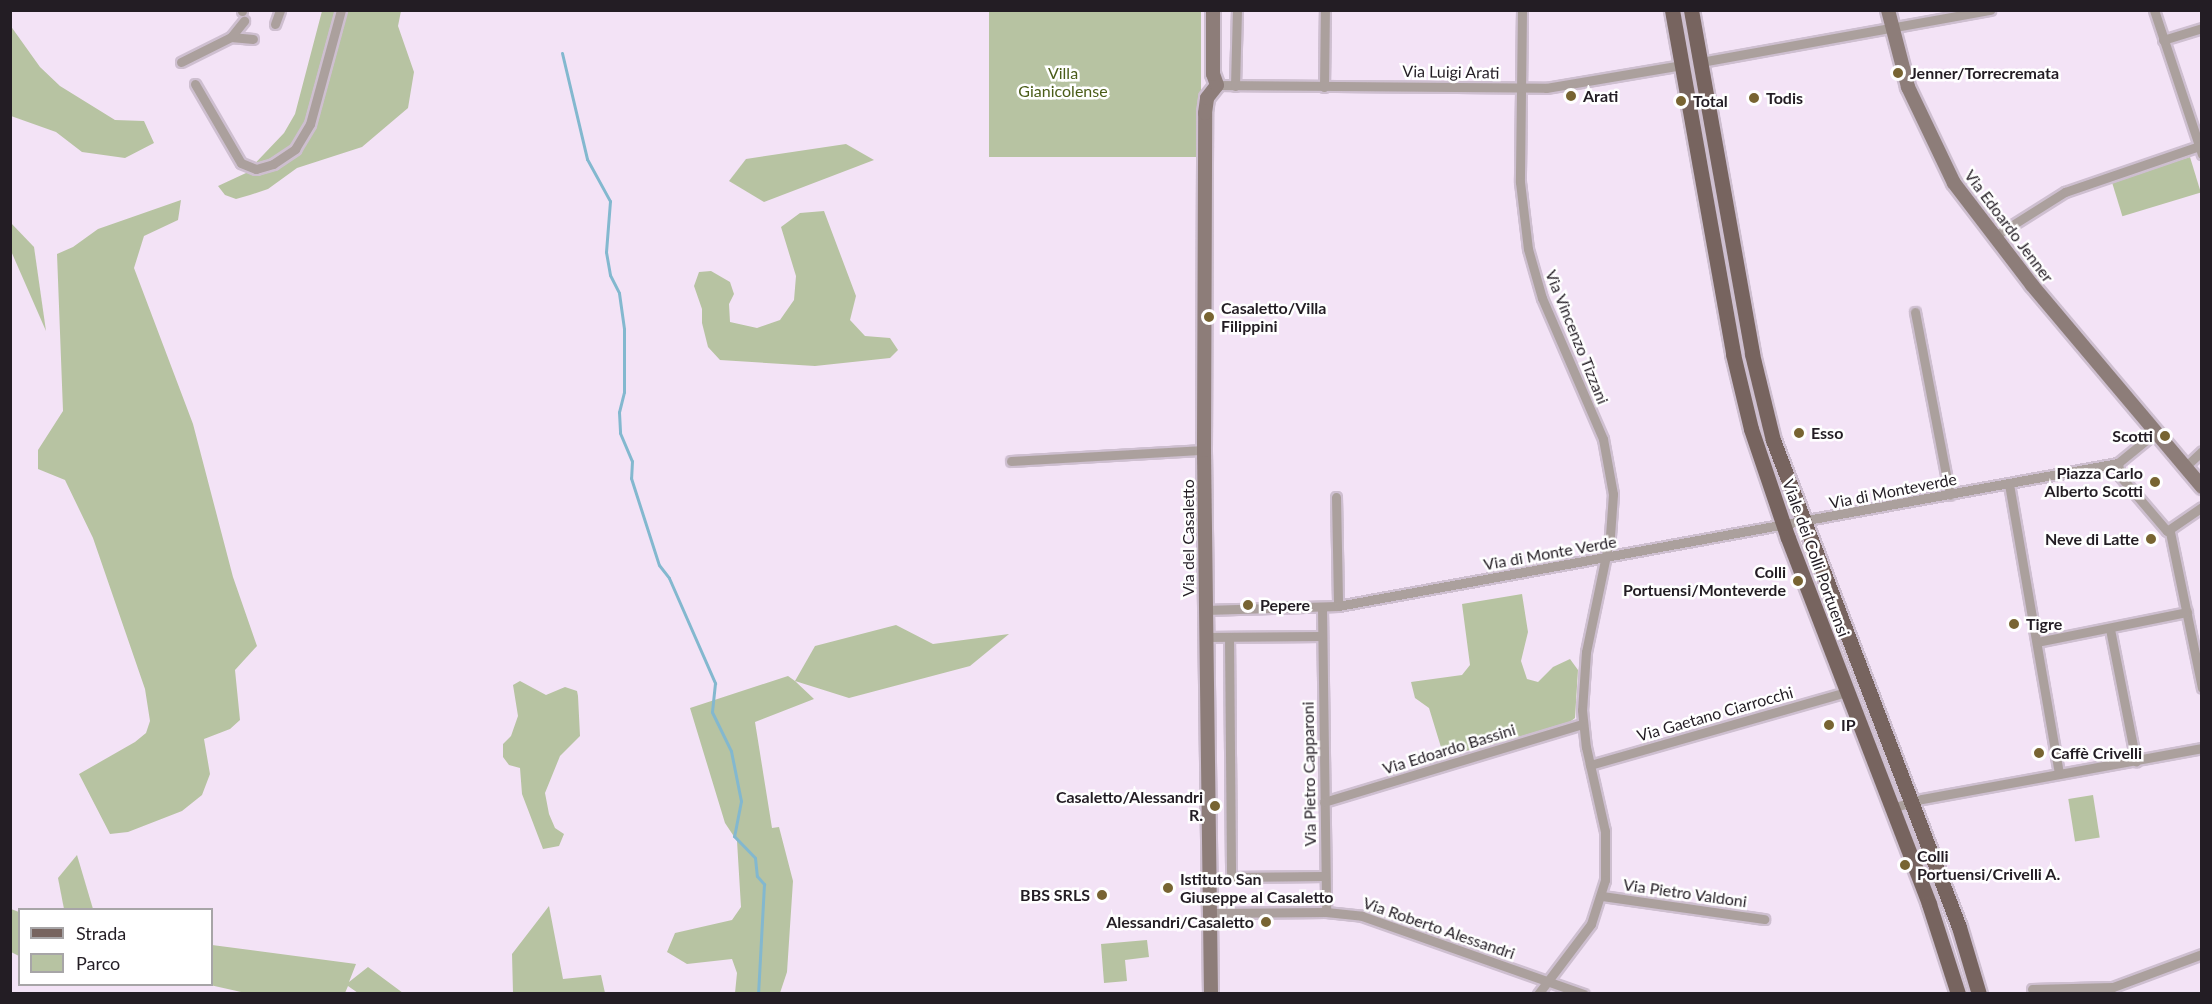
<!DOCTYPE html>
<html>
<head>
<meta charset="utf-8">
<style>
	body { margin:0 }
	#map { position:relative; width:2212px; height:1004px; overflow:hidden; background:#f3e3f6; font-family:Lato,sans-serif }
	div>[style] { position:absolute }
	.green>* { inset:0; background:#b7c3a2; transform-origin:0 0 }
	.stream>* { height:3px; margin:-1.5px; padding:0 1.5px; transform-origin:1.5px; border-radius:1.5px; background:#83b8cf }
	.roads { filter:drop-shadow(2px 0 #cebfd0) drop-shadow(-2px 0 #cebfd0) drop-shadow(0 2px #cebfd0) drop-shadow(0 -2px #cebfd0) }
	.street>* { height:9px; margin:-4.5px; padding:0 4.5px; transform-origin:4.5px; border-radius:4.5px; background:#aba09d }
	.secondary>* { height:14px; margin:-7px; padding:0 7px; transform-origin:7px; border-radius:7px; background:#8d7d79 }
	.primary>* { height:15px; margin:-7.5px; padding:0 7.5px; transform-origin:7.5px; border-radius:7.5px; background:#77645f }
	.dots>* { width:16px; height:16px; translate:-50% -50%; box-sizing:border-box; border:3px solid #fff; border-radius:50% }
	span { translate:-50% -50%; white-space:nowrap; text-align:center; line-height:1.15; -webkit-text-stroke:5px #fff; paint-order:stroke }
	.street-label { font-size:16px; color:#231d24 }
	.park-label { font-size:16px; color:#4b5d19 }
	.poi-label { font-size:16px; color:#231d24; font-weight:700 }
	.left { translate:0 -50%; text-align:left }
	.right { translate:-100% -50%; text-align:right }
	.frame { position:absolute; inset:0; border:12px solid #231d24; pointer-events:none }
	.legend { position:absolute; left:18px; top:908px; width:195px; height:78px; box-sizing:border-box; background:#fff; border:2px solid #a7a5a7; margin:0; padding:8px 10px; list-style:none; font-size:18px; color:#231d24 }
	.legend li { display:flex; align-items:center; gap:12px; height:30px }
	.legend b { width:30px; border:2px solid #a7a5a7 }
</style>
</head>
<body>
<div id="map">
	<div class="green">
		<i style="clip-path:polygon(322px 11px,401px 11px,398px 26px,414px 72px,408px 108px,362px 147px,297px 168px,268px 189px,250px 195px,236px 199px,225px 195px,218px 186px,246px 173px,284px 133px,295px 114px)"></i>
		<i style="left:989px;top:11px;width:212px;height:146px"></i>
		<i style="clip-path:polygon(10px 25px,40px 67px,60px 86px,115px 120px,144px 121px,154px 143px,125px 158px,82px 152px,56px 132px,11px 116px)"></i>
		<i style="clip-path:polygon(846px 144px,874px 160px,764px 202px,729px 181px,746px 159px)"></i>
		<i style="left:2190px;top:157px;width:37px;height:82px;rotate:73deg"></i>
		<i style="clip-path:polygon(181px 200px,178px 220px,144px 236px,134px 268px,193px 424px,233px 577px,257px 646px,235px 670px,240px 720px,230px 729px,204px 739px,210px 774px,202px 795px,182px 811px,128px 832px,110px 834px,79px 774px,135px 742px,146px 733px,150px 721px,145px 689px,93px 538px,65px 480px,38px 469px,38px 450px,63px 411px,57px 254px,73px 247px,98px 229px)"></i>
		<i style="clip-path:polygon(824px 211px,856px 296px,850px 320px,865px 336px,890px 338px,898px 350px,890px 358px,815px 366px,720px 360px,708px 347px,702px 323px,702px 309px,694px 286px,699px 272px,711px 271px,730px 282px,734px 294px,729px 304px,730px 322px,757px 328px,780px 320px,794px 300px,796px 276px,781px 227px,800px 213px)"></i>
		<i style="clip-path:polygon(10px 222px,34px 247px,46px 331px,11px 251px)"></i>
		<i style="clip-path:polygon(1522px 594px,1528px 632px,1521px 661px,1527px 679px,1538px 682px,1553px 667px,1570px 659px,1578px 670px,1575px 718px,1567px 724px,1444px 757px,1429px 708px,1415px 698px,1411px 682px,1462px 675px,1470px 665px,1462px 604px)"></i>
		<i style="clip-path:polygon(896px 625px,933px 644px,1009px 634px,970px 666px,849px 698px,795px 681px,814px 699px,755px 722px,772px 828px,779px 827px,793px 881px,787px 972px,780px 993px,735px 993px,737px 973px,732px 959px,687px 964px,667px 952px,675px 933px,732px 920px,741px 907px,737px 841px,725px 823px,690px 708px,788px 676px,795px 681px,815px 646px)"></i>
		<i style="clip-path:polygon(520px 681px,546px 695px,565px 687px,577px 691px,578px 696px,580px 736px,560px 756px,545px 793px,549px 814px,555px 828px,564px 834px,559px 846px,543px 849px,522px 794px,520px 768px,509px 765px,503px 757px,503px 744px,511px 736px,518px 716px,513px 685px)"></i>
		<i style="left:2093px;top:795px;width:43px;height:25px;rotate:81deg"></i>
		<i style="clip-path:polygon(77px 855px,93px 909px,64px 909px,58px 878px)"></i>
		<i style="clip-path:polygon(549px 906px,563px 979px,601px 975px,605px 993px,513px 993px,512px 954px)"></i>
		<i style="clip-path:polygon(11px 909px,19px 912px,19px 956px,11px 952px)"></i>
		<i style="clip-path:polygon(1147px 940px,1149px 957px,1125px 960px,1127px 981px,1104px 983px,1101px 944px)"></i>
		<i style="clip-path:polygon(212px 945px,356px 964px,349px 982px,368px 967px,403px 993px,358px 993px,348px 986px,345px 993px,250px 994px,210px 985px)"></i>
	</div>
	<div class="stream">
		<i style="left:562px;top:53px;width:109px;rotate:76.7deg"></i>
		<i style="left:587px;top:159px;width:48px;rotate:61.3deg"></i>
		<i style="left:610px;top:201px;width:51px;rotate:94.5deg"></i>
		<i style="left:606px;top:252px;width:23px;rotate:80deg"></i>
		<i style="left:610px;top:275px;width:20px;rotate:63deg"></i>
		<i style="left:619px;top:293px;width:36px;rotate:82deg"></i>
		<i style="left:624px;top:329px;width:63px;rotate:90deg"></i>
		<i style="left:624px;top:392px;width:21px;rotate:104deg"></i>
		<i style="left:619px;top:412px;width:21px;rotate:87deg"></i>
		<i style="left:620px;top:433px;width:30px;rotate:67deg"></i>
		<i style="left:632px;top:461px;width:17px;rotate:93deg"></i>
		<i style="left:631px;top:478px;width:91px;rotate:72.2deg"></i>
		<i style="left:659px;top:565px;width:16px;rotate:52deg"></i>
		<i style="left:669px;top:578px;width:115px;rotate:66.3deg"></i>
		<i style="left:715px;top:683px;width:29px;rotate:96deg"></i>
		<i style="left:712px;top:712px;width:43px;rotate:64deg"></i>
		<i style="left:731px;top:751px;width:51px;rotate:78.7deg"></i>
		<i style="left:741px;top:801px;width:36px;rotate:101deg"></i>
		<i style="left:734px;top:836px;width:30px;rotate:46deg"></i>
		<i style="left:755px;top:858px;width:18px;rotate:84deg"></i>
		<i style="left:757px;top:876px;width:11px;rotate:49deg"></i>
		<i style="left:764px;top:884px;width:110px;rotate:93.1deg"></i>
	</div>
	<div class="roads">
		<div class="street">
			<i style="left:242px;top:10px;width:1px;rotate:90deg"></i>
			<i style="left:1522px;top:10px;width:172px;rotate:90.7deg"></i>
			<i style="left:1520px;top:182px;width:67px;rotate:83.2deg"></i>
			<i style="left:1528px;top:249px;width:51px;rotate:74.1deg"></i>
			<i style="left:1542px;top:298px;width:154px;rotate:66.6deg"></i>
			<i style="left:1603px;top:439px;width:56px;rotate:79.7deg"></i>
			<i style="left:1613px;top:494px;width:42px;rotate:94.1deg"></i>
			<i style="left:1610px;top:536px;width:118px;rotate:101.7deg"></i>
			<i style="left:1586px;top:652px;width:58px;rotate:93.9deg"></i>
			<i style="left:1582px;top:710px;width:37px;rotate:84deg"></i>
			<i style="left:1586px;top:747px;width:86px;rotate:77.3deg"></i>
			<i style="left:1605px;top:831px;width:49px;rotate:90deg"></i>
			<i style="left:1605px;top:880px;width:46px;rotate:107.7deg"></i>
			<i style="left:1591px;top:924px;width:88px;rotate:127.1deg"></i>
			<i style="left:2154px;top:10px;width:152px;rotate:71.6deg"></i>
			<i style="left:275px;top:24px;width:15px;rotate:-70deg"></i>
			<i style="left:231px;top:37px;width:22px;rotate:5deg"></i>
			<i style="left:2163px;top:40px;width:41px;rotate:-17.1deg"></i>
			<i style="left:181px;top:62px;width:56px;rotate:-26.6deg"></i>
			<i style="left:231px;top:37px;width:21px;rotate:-51deg"></i>
			<i style="left:1701px;top:62px;width:294px;rotate:-10.2deg"></i>
			<i style="left:195px;top:84px;width:91px;rotate:59.8deg"></i>
			<i style="left:241px;top:163px;width:16px;rotate:22deg"></i>
			<i style="left:256px;top:169px;width:18px;rotate:-16deg"></i>
			<i style="left:273px;top:164px;width:27px;rotate:-34deg"></i>
			<i style="left:295px;top:149px;width:29px;rotate:-59deg"></i>
			<i style="left:310px;top:124px;width:118px;rotate:-74.8deg"></i>
			<i style="left:1217px;top:85px;width:329px;rotate:0.5deg"></i>
			<i style="left:1546px;top:88px;width:138px;rotate:-9.6deg"></i>
			<i style="left:1235px;top:86px;width:76px;rotate:-88.5deg"></i>
			<i style="left:1324px;top:87px;width:77px;rotate:-89.3deg"></i>
			<i style="left:1995px;top:236px;width:83px;rotate:-32.2deg"></i>
			<i style="left:2065px;top:192px;width:145px;rotate:-18.9deg"></i>
			<i style="left:1915px;top:312px;width:186px;rotate:79.2deg"></i>
			<i style="left:2156px;top:432px;width:49px;rotate:140.8deg"></i>
			<i style="left:2118px;top:463px;width:13px;rotate:81deg"></i>
			<i style="left:2120px;top:476px;width:72px;rotate:49.5deg"></i>
			<i style="left:2167px;top:531px;width:42px;rotate:-34.4deg"></i>
			<i style="left:1011px;top:461px;width:193px;rotate:-3.3deg"></i>
			<i style="left:2185px;top:467px;width:23px;rotate:-43deg"></i>
			<i style="left:2009px;top:484px;width:294px;rotate:80.2deg"></i>
			<i style="left:1336px;top:497px;width:109px;rotate:88.9deg"></i>
			<i style="left:2170px;top:532px;width:159px;rotate:78.4deg"></i>
			<i style="left:1322px;top:609px;width:303px;rotate:89.2deg"></i>
			<i style="left:1205px;top:610px;width:133px;rotate:-1.7deg"></i>
			<i style="left:1338px;top:606px;width:793px;rotate:-10.39deg"></i>
			<i style="left:2110px;top:629px;width:135px;rotate:78.9deg"></i>
			<i style="left:1205px;top:637px;width:117px;rotate:-0.5deg"></i>
			<i style="left:1229px;top:637px;width:240px;rotate:89.5deg"></i>
			<i style="left:1231px;top:877px;width:94px;rotate:-0.6deg"></i>
			<i style="left:2037px;top:642px;width:153px;rotate:-11.3deg"></i>
			<i style="left:1590px;top:765px;width:267px;rotate:-15.9deg"></i>
			<i style="left:1324px;top:802px;width:270px;rotate:-16.8deg"></i>
			<i style="left:1892px;top:808px;width:31px;rotate:-17deg"></i>
			<i style="left:1922px;top:799px;width:285px;rotate:-10.3deg"></i>
			<i style="left:1602px;top:896px;width:164px;rotate:8.1deg"></i>
			<i style="left:1209px;top:913px;width:117px;rotate:-0.5deg"></i>
			<i style="left:1326px;top:912px;width:36px;rotate:6deg"></i>
			<i style="left:1362px;top:916px;width:235px;rotate:19.4deg"></i>
			<i style="left:2032px;top:989px;width:81px;rotate:-1.4deg"></i>
			<i style="left:2113px;top:987px;width:95px;rotate:-20.3deg"></i>
		</div>
		<div class="secondary">
			<i style="left:1888px;top:10px;width:80px;rotate:75.4deg"></i>
			<i style="left:1908px;top:87px;width:106px;rotate:64.4deg"></i>
			<i style="left:1954px;top:183px;width:128px;rotate:52.6deg"></i>
			<i style="left:2032px;top:285px;width:264px;rotate:49.9deg"></i>
			<i style="left:1211px;top:994px;width:544px;rotate:-90.74deg"></i>
			<i style="left:1204px;top:450px;width:337px;rotate:-89.8deg"></i>
			<i style="left:1205px;top:113px;width:15px;rotate:-82deg"></i>
			<i style="left:1207px;top:98px;width:16px;rotate:-52deg"></i>
			<i style="left:1217px;top:85px;width:12px;rotate:-110deg"></i>
			<i style="left:1213px;top:74px;width:64px;rotate:-90deg"></i>
		</div>
		<div class="primary">
			<i style="left:1672px;top:10px;width:349px;rotate:79.9deg"></i>
			<i style="left:1733px;top:354px;width:77px;rotate:76.5deg"></i>
			<i style="left:1751px;top:429px;width:115px;rotate:71.3deg"></i>
			<i style="left:1788px;top:538px;width:392px;rotate:68.9deg"></i>
			<i style="left:1929px;top:904px;width:95px;rotate:72.1deg"></i>
			<i style="left:1691px;top:10px;width:349px;rotate:79.9deg"></i>
			<i style="left:1752px;top:354px;width:89px;rotate:76.3deg"></i>
			<i style="left:1773px;top:440px;width:521px;rotate:69.1deg"></i>
			<i style="left:1959px;top:927px;width:70px;rotate:73.4deg"></i>
		</div>
	</div>
	<div class="dots">
		<i style="left:1898px;top:73px;background:#786432"></i>
		<i style="left:1571px;top:96px;background:#786432"></i>
		<i style="left:1754px;top:98px;background:#786432"></i>
		<i style="left:1681px;top:101px;background:#786432"></i>
		<i style="left:1209px;top:317px;background:#786432"></i>
		<i style="left:1799px;top:433px;background:#786432"></i>
		<i style="left:2165px;top:436px;background:#786432"></i>
		<i style="left:2155px;top:482px;background:#786432"></i>
		<i style="left:2151px;top:539px;background:#786432"></i>
		<i style="left:1798px;top:581px;background:#786432"></i>
		<i style="left:1248px;top:605px;background:#786432"></i>
		<i style="left:2014px;top:624px;background:#786432"></i>
		<i style="left:1829px;top:725px;background:#786432"></i>
		<i style="left:2039px;top:753px;background:#786432"></i>
		<i style="left:1215px;top:806px;background:#786432"></i>
		<i style="left:1905px;top:865px;background:#786432"></i>
		<i style="left:1168px;top:888px;background:#786432"></i>
		<i style="left:1102px;top:895px;background:#786432"></i>
		<i style="left:1266px;top:922px;background:#786432"></i>
	</div>
	<div class="street-label">
		<span style="left:1451px;top:72px;rotate:1deg">Via Luigi Arati</span>
		<span style="left:2009px;top:226px;rotate:53deg">Via Edoardo Jenner</span>
		<span style="left:1577px;top:337px;rotate:68deg">Via Vincenzo Tizzani</span>
		<span style="left:1893px;top:491px;rotate:-11deg">Via di Monteverde</span>
		<span style="left:1188px;top:538px;rotate:-90deg">Via del Casaletto</span>
		<span style="left:1550px;top:553px;rotate:-10deg">Via di Monte Verde</span>
		<span style="left:1816px;top:558px;rotate:70deg">Viale dei Colli Portuensi</span>
		<span style="left:1715px;top:714px;rotate:-16deg">Via Gaetano Ciarrocchi</span>
		<span style="left:1449px;top:749px;rotate:-17deg">Via Edoardo Bassini</span>
		<span style="left:1309px;top:774px;rotate:-91deg">Via Pietro Capparoni</span>
		<span style="left:1685px;top:893px;rotate:8deg">Via Pietro Valdoni</span>
		<span style="left:1439px;top:928px;rotate:19deg">Via Roberto Alessandri</span>
	</div>
	<div class="park-label">
		<span style="left:1063px;top:82px">Villa<br>Gianicolense</span>
	</div>
	<div class="poi-label">
		<span class="left" style="left:1910px;top:73px">Jenner/Torrecremata</span>
		<span class="left" style="left:1583px;top:96px">Arati</span>
		<span class="left" style="left:1766px;top:98px">Todis</span>
		<span class="left" style="left:1693px;top:101px">Total</span>
		<span class="left" style="left:1221px;top:317px">Casaletto/Villa<br>Filippini</span>
		<span class="left" style="left:1811px;top:433px">Esso</span>
		<span class="right" style="left:2153px;top:436px">Scotti</span>
		<span class="right" style="left:2143px;top:482px">Piazza Carlo<br>Alberto Scotti</span>
		<span class="right" style="left:2139px;top:539px">Neve di Latte</span>
		<span class="right" style="left:1786px;top:581px">Colli<br>Portuensi/Monteverde</span>
		<span class="left" style="left:1260px;top:605px">Pepere</span>
		<span class="left" style="left:2026px;top:624px">Tigre</span>
		<span class="left" style="left:1841px;top:725px">IP</span>
		<span class="left" style="left:2051px;top:753px">Caffè Crivelli</span>
		<span class="right" style="left:1203px;top:806px">Casaletto/Alessandri<br>R.</span>
		<span class="left" style="left:1917px;top:865px">Colli<br>Portuensi/Crivelli A.</span>
		<span class="left" style="left:1180px;top:888px">Istituto San<br>Giuseppe al Casaletto</span>
		<span class="right" style="left:1090px;top:895px">BBS SRLS</span>
		<span class="right" style="left:1254px;top:922px">Alessandri/Casaletto</span>
	</div>
	<div class="frame"></div>
	<ul class="legend">
	<li><b style="height:8px;background:#77645f"></b>Strada</li>
	<li><b style="height:16px;background:#b7c3a2"></b>Parco</li>
	</ul>
</div>
</body>
</html>
